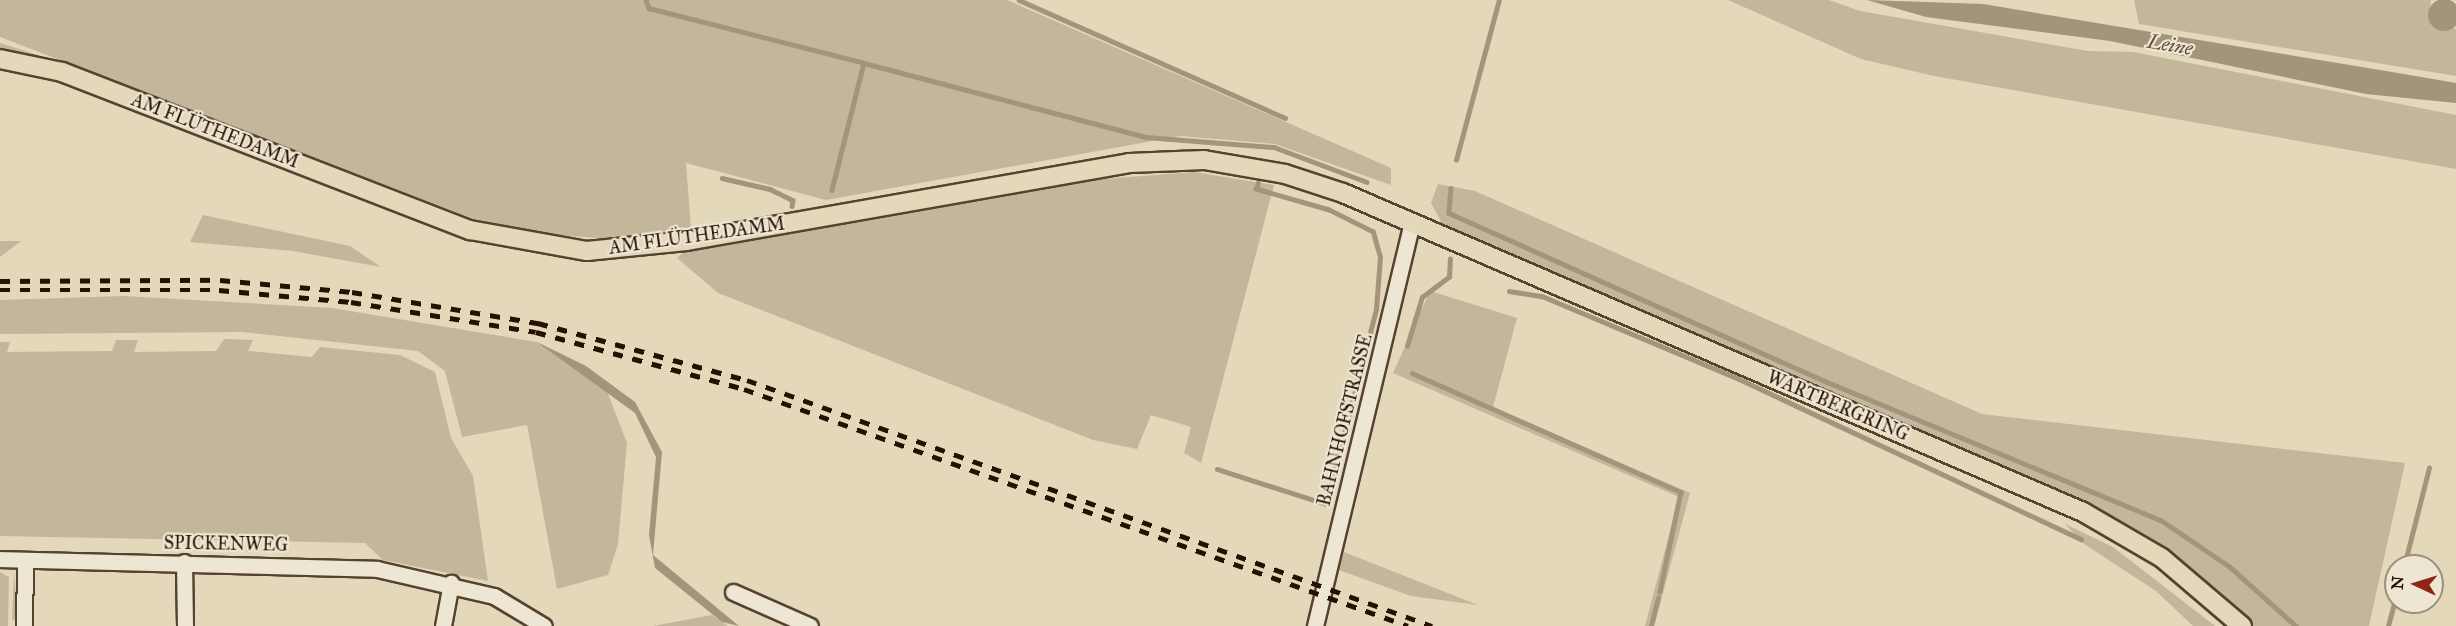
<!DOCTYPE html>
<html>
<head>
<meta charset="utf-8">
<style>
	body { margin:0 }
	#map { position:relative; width:2456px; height:626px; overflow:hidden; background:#e3d8b9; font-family:"IM FELL Great Primer",serif }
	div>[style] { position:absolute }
	.green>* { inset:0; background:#c3b69a }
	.water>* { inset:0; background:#a3947b }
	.round { border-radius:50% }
	.stream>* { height:4.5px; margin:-2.25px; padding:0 2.25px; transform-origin:2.25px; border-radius:2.25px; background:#a3947b }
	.roads { filter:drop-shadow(2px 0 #554230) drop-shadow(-2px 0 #554230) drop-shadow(0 2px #554230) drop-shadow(0 -2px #554230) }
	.minor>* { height:15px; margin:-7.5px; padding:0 7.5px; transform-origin:7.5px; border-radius:7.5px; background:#ede6d2 }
	.major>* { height:18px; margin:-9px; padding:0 9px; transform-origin:9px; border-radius:9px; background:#e3d8b9 }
	.rail>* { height:4.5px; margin-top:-2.25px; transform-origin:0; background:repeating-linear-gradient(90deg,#261002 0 10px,transparent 0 20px) }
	span { translate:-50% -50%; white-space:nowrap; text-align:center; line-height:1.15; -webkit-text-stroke:4.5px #ede6d2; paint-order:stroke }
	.street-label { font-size:18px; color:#261002 }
	.water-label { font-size:20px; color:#5e4b38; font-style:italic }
	.north { position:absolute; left:2384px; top:554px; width:60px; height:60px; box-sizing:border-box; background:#ede6d2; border:2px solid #9d907f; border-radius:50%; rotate:274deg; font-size:16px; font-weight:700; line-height:24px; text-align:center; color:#261002 }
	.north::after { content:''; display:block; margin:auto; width:21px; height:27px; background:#8f2418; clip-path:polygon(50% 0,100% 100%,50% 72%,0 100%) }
</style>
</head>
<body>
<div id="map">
	<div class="green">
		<i style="clip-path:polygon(0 0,1007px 0,1391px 168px,1391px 185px,1275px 144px,1180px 136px,826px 200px,686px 163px,691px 229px,612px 239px,542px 234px,477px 220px,0 37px)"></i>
		<i style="clip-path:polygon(1728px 0,1829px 0,1860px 11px,2088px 51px,2133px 52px,2456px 115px,2456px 169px,1934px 76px,1861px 59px)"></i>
		<i style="clip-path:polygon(2134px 0,2431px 0,2429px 19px,2456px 29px,2456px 76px,2139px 24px)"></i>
		<i style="clip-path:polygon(0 43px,38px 55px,63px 65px,0 52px)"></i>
		<i style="clip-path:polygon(1194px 172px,1274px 185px,1201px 463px,1184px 453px,1191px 427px,1151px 415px,1137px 449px,1093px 440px,718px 293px,677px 258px,690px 247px,1078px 181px)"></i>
		<i style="clip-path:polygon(1438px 184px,1475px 191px,1982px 414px,2405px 463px,2369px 626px,2250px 626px,2180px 563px,1443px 225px,1431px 203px)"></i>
		<i style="clip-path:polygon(203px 215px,350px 246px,381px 267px,293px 251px,190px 242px)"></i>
		<i style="clip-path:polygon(0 241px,21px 241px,0 257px)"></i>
		<i style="clip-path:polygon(1430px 291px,1517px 318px,1493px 407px,1690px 493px,1654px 626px,1645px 626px,1679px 497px,1393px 373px)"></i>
		<i style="clip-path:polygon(124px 296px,332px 308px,537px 342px,605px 386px,627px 443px,618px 544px,608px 575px,557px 589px,527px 425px,462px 437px,445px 371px,418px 351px,242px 332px,0 334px,0 300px)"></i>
		<i style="clip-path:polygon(224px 339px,253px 340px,248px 351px,312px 357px,320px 347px,400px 355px,435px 372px,451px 438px,473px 476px,488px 581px,383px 560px,365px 543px,0 536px,0 342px,10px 342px,7px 352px,112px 351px,116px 340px,138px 340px,134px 352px,216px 351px)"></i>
		<i style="clip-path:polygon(2065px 524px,2113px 547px,2215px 626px,2193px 626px,2156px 591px,2084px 544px)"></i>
		<i style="clip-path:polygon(1344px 552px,1478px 605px,1411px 596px,1339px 570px)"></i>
		<i style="clip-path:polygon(0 572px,9px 577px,8px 626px,0 626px)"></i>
		<i style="clip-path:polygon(14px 572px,18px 617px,12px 621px)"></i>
		<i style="clip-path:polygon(712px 615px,728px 626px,653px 626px)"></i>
	</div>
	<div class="water">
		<i class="round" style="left:2428px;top:-1px;width:32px;height:32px"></i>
		<i style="clip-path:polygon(1867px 0,1983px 4px,2398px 73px,2456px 83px,2456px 103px,2366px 94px,2110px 41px,1926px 17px)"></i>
		<i style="clip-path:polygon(537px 342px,586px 366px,635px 402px,662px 452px,653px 555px,739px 626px,722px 622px,655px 568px,649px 535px,656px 457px,635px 413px)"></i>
	</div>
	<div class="stream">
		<i style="left:646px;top:0;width:9px;rotate:69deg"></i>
		<i style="left:649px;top:8px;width:222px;rotate:14.3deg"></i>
		<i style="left:864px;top:63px;width:131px;rotate:104.1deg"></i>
		<i style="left:1019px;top:0;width:291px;rotate:23.9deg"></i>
		<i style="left:864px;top:63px;width:292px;rotate:14.7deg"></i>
		<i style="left:1146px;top:137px;width:128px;rotate:4.5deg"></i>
		<i style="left:1274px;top:147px;width:99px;rotate:20.6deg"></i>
		<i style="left:1456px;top:160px;width:166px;rotate:-75deg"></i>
		<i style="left:722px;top:178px;width:49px;rotate:12.9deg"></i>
		<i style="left:770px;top:189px;width:25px;rotate:26deg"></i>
		<i style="left:793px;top:200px;width:6px;rotate:99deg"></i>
		<i style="left:1451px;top:188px;width:25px;rotate:95deg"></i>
		<i style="left:1449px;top:213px;width:419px;rotate:24.1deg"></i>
		<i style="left:1832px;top:384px;width:356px;rotate:22.5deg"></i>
		<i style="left:2161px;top:520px;width:82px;rotate:34.1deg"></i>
		<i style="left:2229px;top:566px;width:90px;rotate:41.8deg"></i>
		<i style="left:1509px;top:291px;width:33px;rotate:9deg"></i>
		<i style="left:1542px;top:296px;width:212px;rotate:22.8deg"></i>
		<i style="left:1737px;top:378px;width:380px;rotate:25.1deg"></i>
		<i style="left:1407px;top:346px;width:51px;rotate:-73deg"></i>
		<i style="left:1422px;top:297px;width:34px;rotate:-37deg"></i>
		<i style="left:1449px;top:277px;width:18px;rotate:-87deg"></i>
		<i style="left:1412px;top:373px;width:294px;rotate:23.9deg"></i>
		<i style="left:1681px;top:492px;width:102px;rotate:101.9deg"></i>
		<i style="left:1217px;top:469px;width:114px;rotate:17.8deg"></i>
		<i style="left:1326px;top:504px;width:201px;rotate:-75.6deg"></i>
		<i style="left:1376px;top:309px;width:52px;rotate:-85.6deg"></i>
		<i style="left:1380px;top:257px;width:26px;rotate:-106deg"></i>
		<i style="left:1373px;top:232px;width:49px;rotate:-153.4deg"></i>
		<i style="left:1329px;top:210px;width:76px;rotate:-164deg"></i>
		<i style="left:1256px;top:189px;width:6px;rotate:-72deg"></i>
		<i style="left:2404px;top:566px;width:101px;rotate:-75.7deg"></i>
		<i style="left:1651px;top:626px;width:29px;rotate:-76deg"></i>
		<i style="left:2388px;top:626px;width:31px;rotate:-75deg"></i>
	</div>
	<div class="roads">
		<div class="minor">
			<i style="left:0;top:559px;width:377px;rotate:1.5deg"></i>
			<i style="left:377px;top:569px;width:120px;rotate:13deg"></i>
			<i style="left:494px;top:596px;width:58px;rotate:31deg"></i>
			<i style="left:184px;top:562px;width:64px;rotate:89.1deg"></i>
			<i style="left:733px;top:592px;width:84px;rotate:23.8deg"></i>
			<i style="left:24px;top:626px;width:66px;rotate:-89.1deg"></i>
			<i style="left:443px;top:626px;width:44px;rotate:-79.5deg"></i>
			<i style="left:1315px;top:626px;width:415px;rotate:-76.5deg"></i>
		</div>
		<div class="major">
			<i style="left:0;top:59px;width:63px;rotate:11.8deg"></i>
			<i style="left:62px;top:72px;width:438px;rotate:21.2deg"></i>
			<i style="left:470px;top:230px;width:119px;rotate:10.2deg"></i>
			<i style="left:587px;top:251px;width:100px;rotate:-5.7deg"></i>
			<i style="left:687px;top:241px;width:449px;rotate:-10deg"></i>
			<i style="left:1129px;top:163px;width:75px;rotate:-2.3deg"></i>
			<i style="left:1204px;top:160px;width:82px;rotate:9.8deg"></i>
			<i style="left:1285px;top:174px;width:61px;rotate:18.1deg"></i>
			<i style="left:1343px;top:193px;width:806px;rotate:23.32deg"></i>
			<i style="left:2083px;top:512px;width:91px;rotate:30.2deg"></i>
			<i style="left:2162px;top:558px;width:105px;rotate:40.4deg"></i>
		</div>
	</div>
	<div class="rail">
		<i style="left:0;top:281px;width:220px;rotate:-0.3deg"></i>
		<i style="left:220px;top:280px;width:133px;rotate:5.2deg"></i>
		<i style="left:352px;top:292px;width:189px;rotate:9.5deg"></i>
		<i style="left:538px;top:323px;width:217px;rotate:15.3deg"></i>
		<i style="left:747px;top:380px;width:728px;rotate:19.75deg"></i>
		<i style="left:0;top:290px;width:219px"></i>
		<i style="left:219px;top:290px;width:133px;rotate:5.2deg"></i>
		<i style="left:351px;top:302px;width:187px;rotate:9.2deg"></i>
		<i style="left:536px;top:332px;width:216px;rotate:15.3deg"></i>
		<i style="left:744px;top:389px;width:705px;rotate:19.64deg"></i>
	</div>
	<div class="street-label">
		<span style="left:215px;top:131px;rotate:21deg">AM FLÜTHEDAMM</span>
		<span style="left:697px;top:236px;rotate:-8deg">AM FLÜTHEDAMM</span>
		<span style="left:1838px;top:406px;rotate:23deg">WARTBERGRING</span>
		<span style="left:1345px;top:420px;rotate:-76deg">BAHNHOFSTRASSE</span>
		<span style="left:226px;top:544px;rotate:1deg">SPICKENWEG</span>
	</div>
	<div class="water-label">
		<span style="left:2170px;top:45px;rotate:10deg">Leine</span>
	</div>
	<div class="north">N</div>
</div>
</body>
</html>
